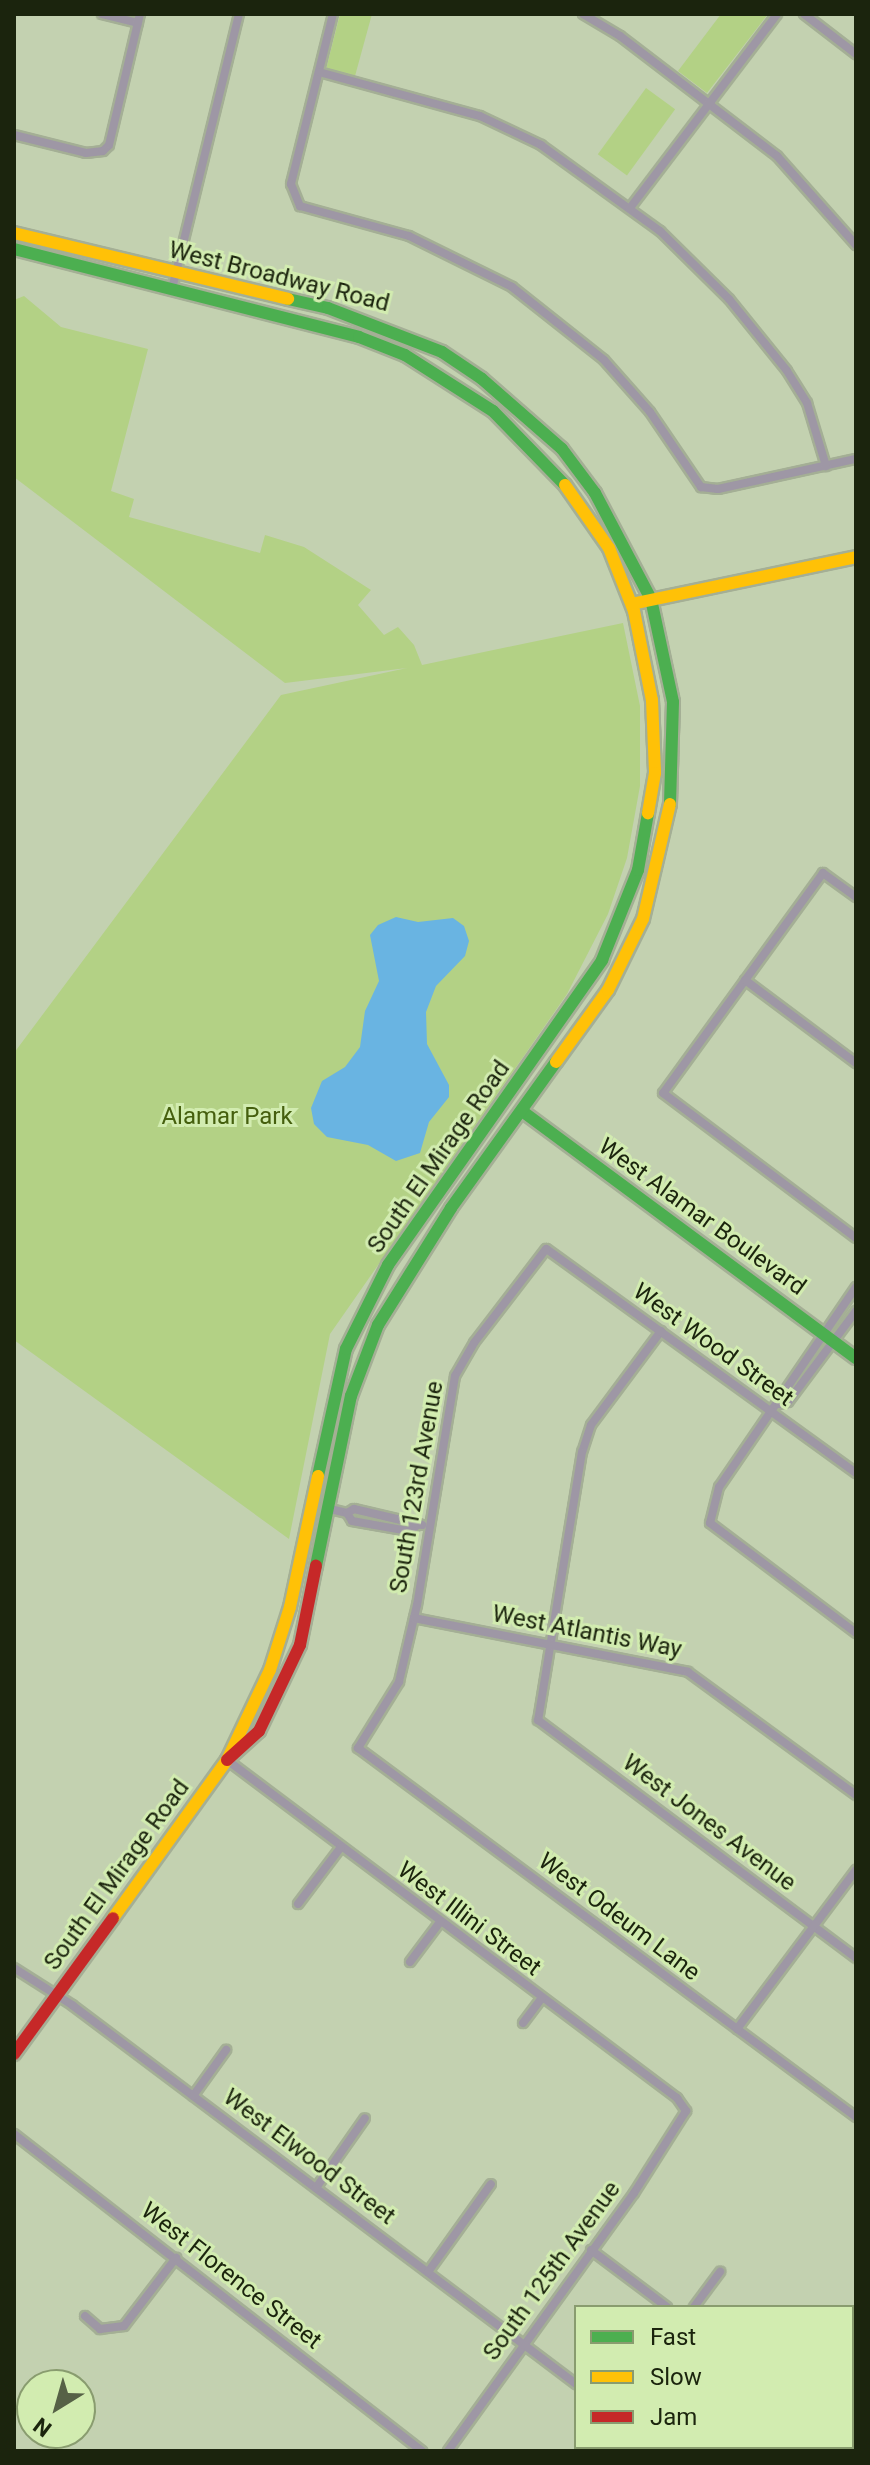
<!DOCTYPE html>
<html>
<head>
<meta charset="utf-8">
<style>
	body { margin:0 }
	#map { position:relative; width:870px; height:2465px; overflow:hidden; background:#c3d1b0; font-family:Roboto,sans-serif }
	div>[style] { position:absolute }
	.green>* { inset:0; background:#b3d185; transform-origin:0 0 }
	.water>* { inset:0; background:#69b4e2 }
	.roads { filter:drop-shadow(2px 0 #a4af95) drop-shadow(-2px 0 #a4af95) drop-shadow(0 2px #a4af95) drop-shadow(0 -2px #a4af95) }
	.street>* { height:8px; margin:-4px; padding:0 4px; transform-origin:4px; border-radius:4px; background:#9e97a5 }
	.fast>* { height:12px; margin:-6px; padding:0 6px; transform-origin:6px; border-radius:6px; background:#4caf50 }
	.slow>* { height:12px; margin:-6px; padding:0 6px; transform-origin:6px; border-radius:6px; background:#ffc107 }
	.jam>* { height:12px; margin:-6px; padding:0 6px; transform-origin:6px; border-radius:6px; background:#c62828 }
	span { translate:-50% -50%; white-space:nowrap; text-align:center; line-height:1.15; -webkit-text-stroke:6px #d2ecb0; paint-order:stroke }
	.street-label { font-size:24px; color:#1b240d }
	.park-label { font-size:24px; color:#455f0e }
	.frame { position:absolute; inset:0; border:16px solid #1b240d; pointer-events:none }
	.legend { position:absolute; left:574px; top:2305px; width:280px; height:144px; box-sizing:border-box; background:#d2ecb0; border:2px solid #899c6f; margin:0; padding:10px 14px; list-style:none; font-size:24px; color:#1b240d }
	.legend li { display:flex; align-items:center; gap:16px; height:40px }
	.legend b { width:40px; border:2px solid #899c6f }
	.north { position:absolute; left:16px; top:2369px; width:80px; height:80px; box-sizing:border-box; background:#d2ecb0; border:2px solid #899c6f; border-radius:50%; rotate:217deg; font-size:22px; font-weight:700; line-height:32px; text-align:center; color:#1b240d }
	.north::after { content:''; display:block; margin:auto; width:28px; height:36px; background:#566146; clip-path:polygon(50% 0,100% 100%,50% 72%,0 100%) }
</style>
</head>
<body>
<div id="map">
	<div class="green">
		<i style="clip-path:polygon(340px 14px,372px 14px,355px 76px,326px 69px)"></i>
		<i style="clip-path:polygon(721px 14px,768px 14px,707px 93px,678px 71px)"></i>
		<i style="left:646px;top:88px;width:36px;height:82px;rotate:36deg"></i>
		<i style="clip-path:polygon(24px 296px,61px 327px,148px 349px,111px 491px,134px 499px,129px 517px,260px 553px,265px 535px,304px 547px,371px 590px,358px 605px,384px 635px,398px 627px,414px 645px,422px 665px,623px 623px,640px 706px,640px 786px,627px 858px,608px 914px,567px 994px,330px 1334px,289px 1539px,14px 1340px,14px 1053px,281px 695px,407px 668px,285px 683px,14px 477px,14px 300px)"></i>
	</div>
	<div class="water">
		<i style="clip-path:polygon(396px 917px,418px 922px,453px 918px,464px 926px,469px 941px,465px 956px,436px 986px,426px 1012px,427px 1044px,449px 1085px,449px 1097px,429px 1122px,420px 1153px,396px 1161px,368px 1145px,327px 1137px,314px 1124px,311px 1108px,322px 1081px,345px 1067px,360px 1047px,365px 1011px,379px 981px,370px 935px,378px 925px)"></i>
	</div>
	<div class="roads">
		<div class="street">
			<i style="left:102px;top:14px;width:37px;rotate:14deg"></i>
			<i style="left:333px;top:14px;width:175px;rotate:103.9deg"></i>
			<i style="left:291px;top:184px;width:24px;rotate:68deg"></i>
			<i style="left:300px;top:206px;width:113px;rotate:15.4deg"></i>
			<i style="left:409px;top:236px;width:115px;rotate:26.3deg"></i>
			<i style="left:512px;top:287px;width:117px;rotate:38.4deg"></i>
			<i style="left:604px;top:360px;width:69px;rotate:48.5deg"></i>
			<i style="left:650px;top:412px;width:91px;rotate:55.8deg"></i>
			<i style="left:701px;top:487px;width:17px;rotate:7deg"></i>
			<i style="left:718px;top:489px;width:141px;rotate:-12.3deg"></i>
			<i style="left:583px;top:14px;width:43px;rotate:30.7deg"></i>
			<i style="left:620px;top:36px;width:198px;rotate:37.4deg"></i>
			<i style="left:777px;top:156px;width:119px;rotate:48.4deg"></i>
			<i style="left:804px;top:14px;width:66px;rotate:37.6deg"></i>
			<i style="left:319px;top:72px;width:167px;rotate:15.3deg"></i>
			<i style="left:480px;top:116px;width:68px;rotate:25.4deg"></i>
			<i style="left:541px;top:145px;width:147px;rotate:35.9deg"></i>
			<i style="left:660px;top:231px;width:97px;rotate:44.6deg"></i>
			<i style="left:729px;top:299px;width:92px;rotate:51.1deg"></i>
			<i style="left:787px;top:371px;width:38px;rotate:58deg"></i>
			<i style="left:807px;top:403px;width:66px;rotate:73.2deg"></i>
			<i style="left:14px;top:135px;width:74px;rotate:14deg"></i>
			<i style="left:86px;top:153px;width:17px;rotate:-7deg"></i>
			<i style="left:103px;top:151px;width:8px;rotate:-45deg"></i>
			<i style="left:109px;top:145px;width:135px;rotate:-76.7deg"></i>
			<i style="left:630px;top:208px;width:243px;rotate:-52.8deg"></i>
			<i style="left:172px;top:289px;width:283px;rotate:-76.3deg"></i>
			<i style="left:856px;top:897px;width:41px;rotate:-144deg"></i>
			<i style="left:823px;top:873px;width:272px;rotate:126deg"></i>
			<i style="left:663px;top:1093px;width:241px;rotate:36.9deg"></i>
			<i style="left:745px;top:980px;width:139px;rotate:36.8deg"></i>
			<i style="left:856px;top:1287px;width:242px;rotate:124.4deg"></i>
			<i style="left:719px;top:1487px;width:37px;rotate:104deg"></i>
			<i style="left:710px;top:1523px;width:183px;rotate:37deg"></i>
			<i style="left:661px;top:1331px;width:117px;rotate:126.7deg"></i>
			<i style="left:591px;top:1425px;width:28px;rotate:108deg"></i>
			<i style="left:582px;top:1452px;width:272px;rotate:99.3deg"></i>
			<i style="left:538px;top:1720px;width:397px;rotate:36.8deg"></i>
			<i style="left:779px;top:1404px;width:9px;rotate:-13deg"></i>
			<i style="left:788px;top:1402px;width:114px;rotate:-53.2deg"></i>
			<i style="left:856px;top:1473px;width:382px;rotate:-144.1deg"></i>
			<i style="left:546px;top:1249px;width:118px;rotate:127.5deg"></i>
			<i style="left:474px;top:1343px;width:38px;rotate:120deg"></i>
			<i style="left:455px;top:1376px;width:232px;rotate:99.4deg"></i>
			<i style="left:417px;top:1605px;width:79px;rotate:103.2deg"></i>
			<i style="left:399px;top:1682px;width:78px;rotate:121.8deg"></i>
			<i style="left:358px;top:1748px;width:620px;rotate:36.54deg"></i>
			<i style="left:330px;top:1509px;width:17px;rotate:13deg"></i>
			<i style="left:347px;top:1513px;width:9px;rotate:58deg"></i>
			<i style="left:352px;top:1521px;width:58px;rotate:10deg"></i>
			<i style="left:409px;top:1531px;width:12px;rotate:-35deg"></i>
			<i style="left:347px;top:1513px;width:8px;rotate:-30deg"></i>
			<i style="left:354px;top:1509px;width:70px;rotate:13.2deg"></i>
			<i style="left:414px;top:1618px;width:279px;rotate:11.1deg"></i>
			<i style="left:688px;top:1672px;width:208px;rotate:36.2deg"></i>
			<i style="left:227px;top:1760px;width:563px;rotate:36.91deg"></i>
			<i style="left:677px;top:2098px;width:16px;rotate:55deg"></i>
			<i style="left:686px;top:2111px;width:97px;rotate:122.4deg"></i>
			<i style="left:634px;top:2193px;width:318px;rotate:125.8deg"></i>
			<i style="left:298px;top:1904px;width:71px;rotate:-53deg"></i>
			<i style="left:410px;top:1962px;width:50px;rotate:-53.1deg"></i>
			<i style="left:14px;top:1968px;width:69px;rotate:32.5deg"></i>
			<i style="left:72px;top:2005px;width:631px;rotate:36.94deg"></i>
			<i style="left:523px;top:2023px;width:31px;rotate:-53deg"></i>
			<i style="left:737px;top:2029px;width:199px;rotate:-53.2deg"></i>
			<i style="left:193px;top:2096px;width:57px;rotate:-54.3deg"></i>
			<i style="left:14px;top:2134px;width:517px;rotate:37.85deg"></i>
			<i style="left:316px;top:2188px;width:85px;rotate:-55deg"></i>
			<i style="left:591px;top:2250px;width:95px;rotate:36.9deg"></i>
			<i style="left:428px;top:2272px;width:108px;rotate:-54.4deg"></i>
			<i style="left:694px;top:2307px;width:44px;rotate:-53.4deg"></i>
			<i style="left:85px;top:2316px;width:20px;rotate:41deg"></i>
			<i style="left:100px;top:2329px;width:24px;rotate:-7deg"></i>
			<i style="left:124px;top:2326px;width:86px;rotate:-52.6deg"></i>
			<i style="left:852px;top:2446px;width:5px;rotate:37deg"></i>
			<i style="left:659px;top:2447px;width:7px;rotate:34deg"></i>
		</div>
		<div class="fast">
			<i style="left:14px;top:249px;width:356px;rotate:14.3deg"></i>
			<i style="left:359px;top:337px;width:49px;rotate:21.4deg"></i>
			<i style="left:405px;top:355px;width:104px;rotate:32.5deg"></i>
			<i style="left:493px;top:411px;width:103px;rotate:45.8deg"></i>
			<i style="left:288px;top:299px;width:41px;rotate:12.7deg"></i>
			<i style="left:328px;top:308px;width:122px;rotate:21.1deg"></i>
			<i style="left:442px;top:352px;width:48px;rotate:34deg"></i>
			<i style="left:482px;top:379px;width:106px;rotate:41.2deg"></i>
			<i style="left:562px;top:449px;width:55px;rotate:53.1deg"></i>
			<i style="left:595px;top:493px;width:120px;rotate:62.2deg"></i>
			<i style="left:651px;top:599px;width:105px;rotate:77.9deg"></i>
			<i style="left:673px;top:702px;width:102px;rotate:91.7deg"></i>
			<i style="left:522px;top:1111px;width:415px;rotate:36.5deg"></i>
			<i style="left:318px;top:1476px;width:130px;rotate:-77.6deg"></i>
			<i style="left:346px;top:1349px;width:94px;rotate:-63.4deg"></i>
			<i style="left:388px;top:1265px;width:373px;rotate:-54.9deg"></i>
			<i style="left:602px;top:960px;width:97px;rotate:-68.2deg"></i>
			<i style="left:638px;top:870px;width:58px;rotate:-80deg"></i>
			<i style="left:316px;top:1566px;width:174px;rotate:-78.4deg"></i>
			<i style="left:351px;top:1396px;width:76px;rotate:-69.2deg"></i>
			<i style="left:378px;top:1325px;width:138px;rotate:-58deg"></i>
			<i style="left:451px;top:1208px;width:180px;rotate:-54.3deg"></i>
		</div>
		<div class="slow">
			<i style="left:14px;top:233px;width:282px;rotate:13.5deg"></i>
			<i style="left:565px;top:485px;width:77px;rotate:55.1deg"></i>
			<i style="left:609px;top:548px;width:68px;rotate:68.4deg"></i>
			<i style="left:634px;top:611px;width:91px;rotate:78.6deg"></i>
			<i style="left:652px;top:700px;width:73px;rotate:87.6deg"></i>
			<i style="left:655px;top:773px;width:41px;rotate:99.9deg"></i>
			<i style="left:632px;top:604px;width:229px;rotate:-11.8deg"></i>
			<i style="left:556px;top:1062px;width:89px;rotate:-54.2deg"></i>
			<i style="left:608px;top:990px;width:79px;rotate:-63.8deg"></i>
			<i style="left:643px;top:919px;width:118px;rotate:-76.8deg"></i>
			<i style="left:113px;top:1918px;width:195px;rotate:-54.2deg"></i>
			<i style="left:227px;top:1760px;width:100px;rotate:-64.5deg"></i>
			<i style="left:270px;top:1670px;width:66px;rotate:-72.4deg"></i>
			<i style="left:290px;top:1607px;width:134px;rotate:-77.9deg"></i>
		</div>
		<div class="jam">
			<i style="left:227px;top:1760px;width:43px;rotate:-42.2deg"></i>
			<i style="left:259px;top:1731px;width:95px;rotate:-64.5deg"></i>
			<i style="left:300px;top:1645px;width:81px;rotate:-78.6deg"></i>
			<i style="left:14px;top:2054px;width:168px;rotate:-53.9deg"></i>
		</div>
	</div>
	<div class="street-label">
		<span style="left:279px;top:277px;rotate:14deg">West Broadway Road</span>
		<span style="left:439px;top:1157px;rotate:-55deg">South El Mirage Road</span>
		<span style="left:702px;top:1217px;rotate:36deg">West Alamar Boulevard</span>
		<span style="left:713px;top:1345px;rotate:36deg">West Wood Street</span>
		<span style="left:417px;top:1487px;rotate:-80deg">South 123rd Avenue</span>
		<span style="left:587px;top:1632px;rotate:11deg">West Atlantis Way</span>
		<span style="left:709px;top:1823px;rotate:37deg">West Jones Avenue</span>
		<span style="left:117px;top:1875px;rotate:-54deg">South El Mirage Road</span>
		<span style="left:619px;top:1917px;rotate:37deg">West Odeum Lane</span>
		<span style="left:469px;top:1919px;rotate:37deg">West Illini Street</span>
		<span style="left:309px;top:2157px;rotate:37deg">West Elwood Street</span>
		<span style="left:552px;top:2271px;rotate:-54deg">South 125th Avenue</span>
		<span style="left:231px;top:2276px;rotate:38deg">West Florence Street</span>
	</div>
	<div class="park-label">
		<span style="left:227px;top:1117px">Alamar Park</span>
	</div>
	<div class="frame"></div>
	<ul class="legend">
	<li><b style="height:10px;background:#4caf50"></b>Fast</li>
	<li><b style="height:10px;background:#ffc107"></b>Slow</li>
	<li><b style="height:10px;background:#c62828"></b>Jam</li>
	</ul>
	<div class="north">N</div>
</div>
</body>
</html>
